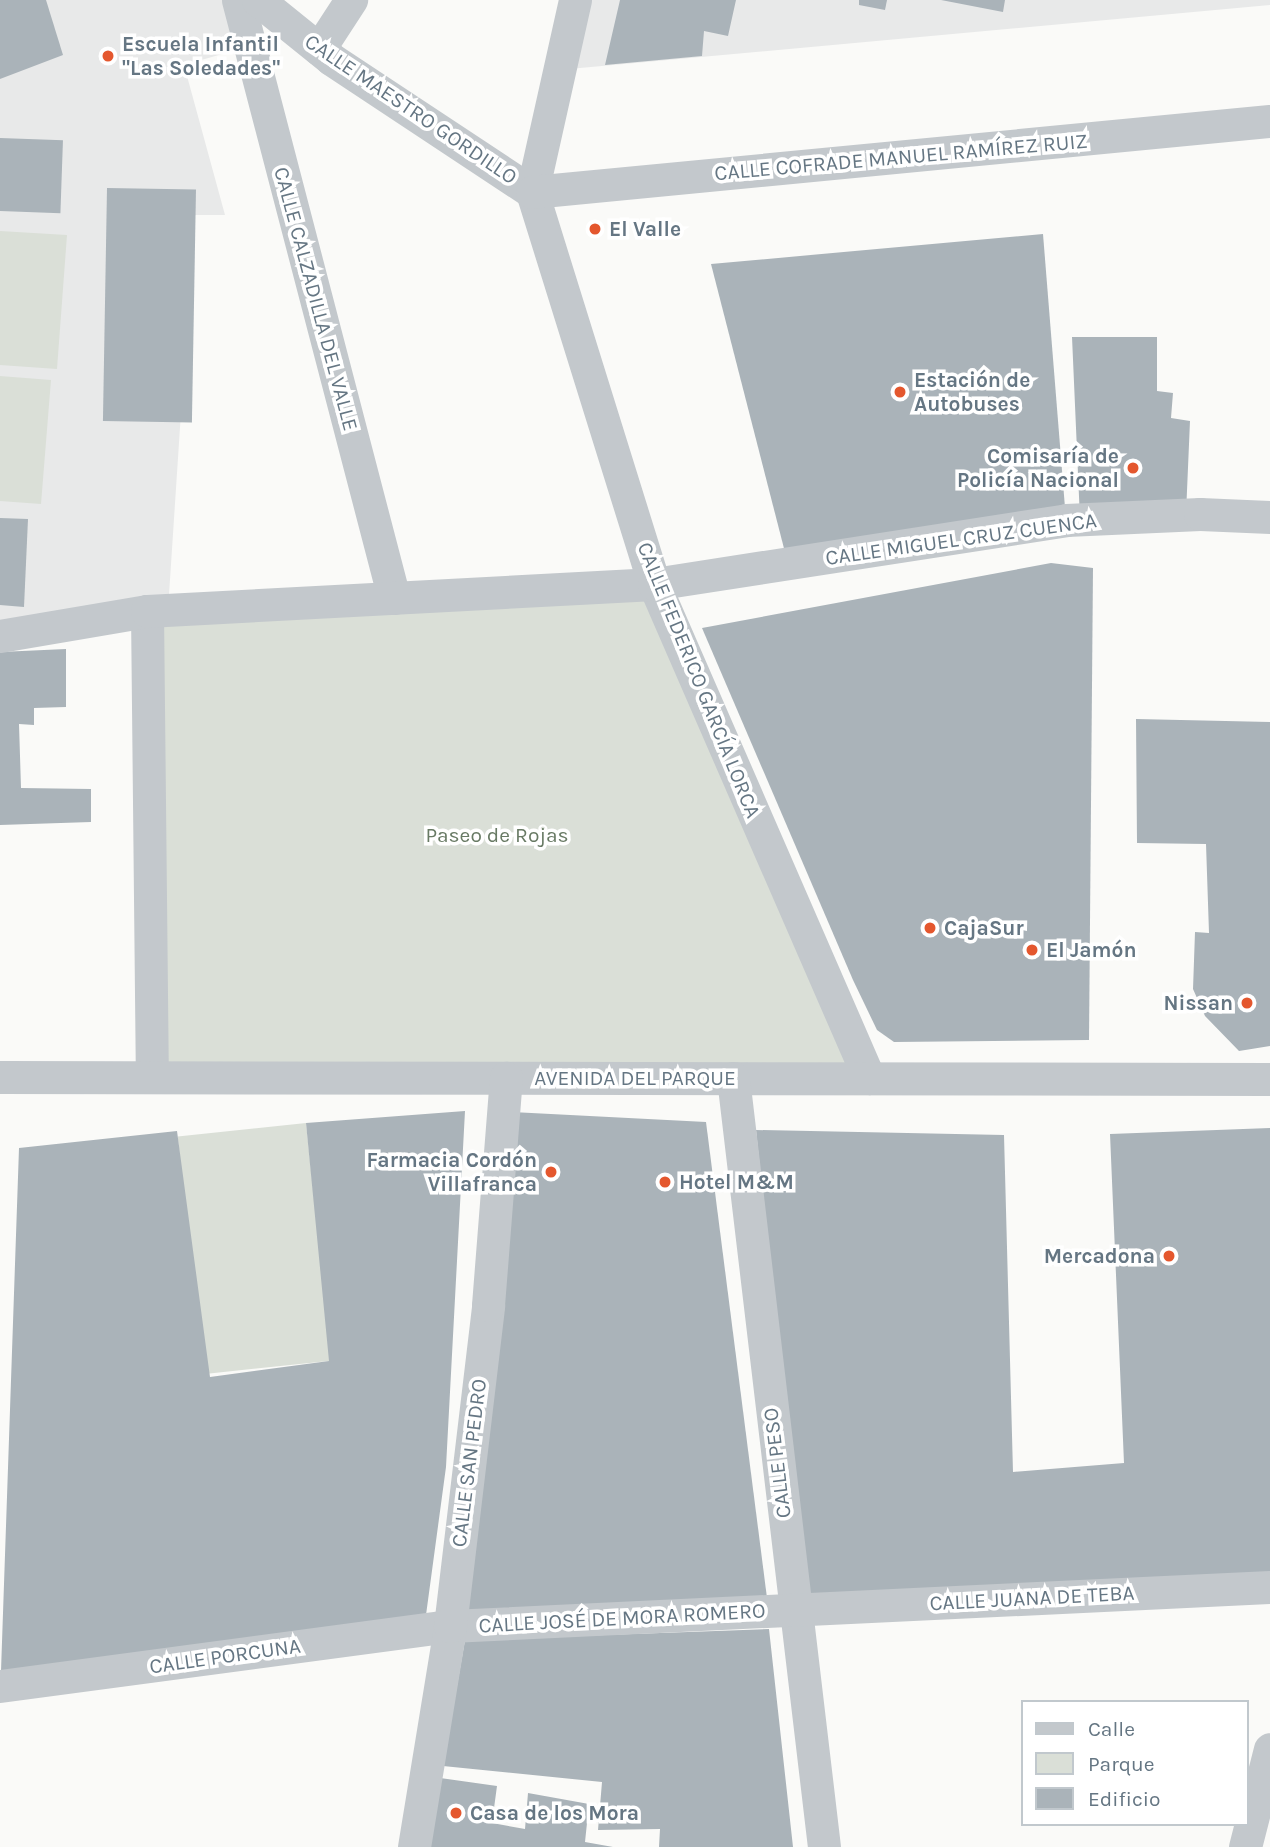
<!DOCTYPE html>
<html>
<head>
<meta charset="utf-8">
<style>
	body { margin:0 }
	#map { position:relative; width:1270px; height:1847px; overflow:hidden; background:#fafaf8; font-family:Karla,sans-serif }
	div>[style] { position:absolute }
	.built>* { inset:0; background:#e8e9e9 }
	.green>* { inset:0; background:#dadfd7; transform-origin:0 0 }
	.building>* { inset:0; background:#aab3b9; transform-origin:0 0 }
	.minor>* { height:33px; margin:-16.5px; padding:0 16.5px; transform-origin:16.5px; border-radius:16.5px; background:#c3c8cc }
	.dots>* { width:19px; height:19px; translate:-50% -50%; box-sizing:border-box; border:4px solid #fff; border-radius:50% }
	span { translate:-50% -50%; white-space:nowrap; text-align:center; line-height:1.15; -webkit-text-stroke:7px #fff; paint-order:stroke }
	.poi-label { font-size:21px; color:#657683; font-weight:700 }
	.left { translate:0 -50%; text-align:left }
	.right { translate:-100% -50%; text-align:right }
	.street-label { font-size:21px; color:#657683 }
	.park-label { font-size:21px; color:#687a64 }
	.legend { position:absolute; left:1021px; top:1700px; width:228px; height:126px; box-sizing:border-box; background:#fff; border:2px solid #c1c8cd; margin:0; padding:9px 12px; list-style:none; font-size:21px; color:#657683 }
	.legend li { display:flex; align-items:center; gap:14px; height:35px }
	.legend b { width:35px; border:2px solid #c1c8cd }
</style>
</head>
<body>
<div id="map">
	<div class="built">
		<i style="clip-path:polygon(0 0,238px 0,250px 46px,184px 65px,225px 215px,194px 215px,168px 610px,0 637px)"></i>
		<i style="clip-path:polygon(575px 0,1270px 0,1270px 5px,558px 70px)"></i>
	</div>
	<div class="green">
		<i style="clip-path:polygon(0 231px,67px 235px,57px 369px,0 365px)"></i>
		<i style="clip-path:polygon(0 376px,51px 380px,41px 504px,0 501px)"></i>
		<i style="clip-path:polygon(654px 584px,869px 1078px,152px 1077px,147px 611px)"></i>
		<i style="left:306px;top:1123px;width:239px;height:129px;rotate:84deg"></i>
	</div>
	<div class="building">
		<i style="clip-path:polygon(0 0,46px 0,63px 55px,0 79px)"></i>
		<i style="clip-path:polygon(620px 0,736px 0,728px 36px,704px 31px,702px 56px,605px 65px)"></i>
		<i style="clip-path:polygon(859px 0,887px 0,885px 10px,859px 5px)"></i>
		<i style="clip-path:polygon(941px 0,1005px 0,1003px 12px)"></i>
		<i style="left:0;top:138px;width:63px;height:73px;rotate:2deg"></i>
		<i style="left:107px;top:188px;width:89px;height:233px;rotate:1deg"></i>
		<i style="clip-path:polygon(1043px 234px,1066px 520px,788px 564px,711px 264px)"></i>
		<i style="clip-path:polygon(1072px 337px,1157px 337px,1157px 391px,1173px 393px,1171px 418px,1190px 421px,1186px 514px,1080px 519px)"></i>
		<i style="clip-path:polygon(0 518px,28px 519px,24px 607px,0 605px)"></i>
		<i style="clip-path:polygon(1051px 563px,1093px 568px,1089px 1040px,894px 1042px,877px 1030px,853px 980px,702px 628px)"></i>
		<i style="clip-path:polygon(66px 649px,66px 707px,34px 708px,34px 725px,19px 724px,21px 788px,91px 789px,91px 822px,0 825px,0 652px)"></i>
		<i style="clip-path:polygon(1136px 719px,1270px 722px,1270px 1046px,1239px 1051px,1205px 1016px,1193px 989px,1195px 932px,1209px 933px,1206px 844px,1137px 843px)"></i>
		<i style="clip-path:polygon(465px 1111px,446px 1467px,426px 1615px,1px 1671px,19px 1148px,177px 1131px,210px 1377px,329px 1361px,306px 1123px)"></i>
		<i style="clip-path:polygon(512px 1112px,706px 1122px,767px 1598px,460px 1614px)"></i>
		<i style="clip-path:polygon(1270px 1128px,1270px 1577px,804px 1594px,756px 1130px,1004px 1135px,1013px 1472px,1124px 1463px,1110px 1134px)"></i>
		<i style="clip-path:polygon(769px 1629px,793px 1847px,659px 1847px,660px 1829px,598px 1830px,602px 1782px,443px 1766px,465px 1640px)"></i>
		<i style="clip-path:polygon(426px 1776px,497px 1786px,492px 1823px,525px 1829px,528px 1793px,589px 1804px,585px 1842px,613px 1847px,414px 1847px)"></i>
	</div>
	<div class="minor">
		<i style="left:238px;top:0;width:618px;rotate:75.38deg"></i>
		<i style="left:258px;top:0;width:94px;rotate:38.9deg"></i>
		<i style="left:331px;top:59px;width:241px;rotate:33.5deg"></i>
		<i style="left:575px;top:0;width:197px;rotate:102.6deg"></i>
		<i style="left:532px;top:192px;width:411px;rotate:72.7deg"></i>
		<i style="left:654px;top:584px;width:539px;rotate:66.48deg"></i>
		<i style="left:319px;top:49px;width:59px;rotate:-56.9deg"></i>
		<i style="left:532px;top:192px;width:741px;rotate:-5.5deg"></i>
		<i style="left:147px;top:611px;width:466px;rotate:89.4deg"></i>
		<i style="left:0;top:636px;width:149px;rotate:-9.7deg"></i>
		<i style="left:147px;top:611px;width:508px;rotate:-3.05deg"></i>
		<i style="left:654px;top:584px;width:417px;rotate:-8.8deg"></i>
		<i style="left:1066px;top:520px;width:134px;rotate:-2.6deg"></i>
		<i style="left:1200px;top:514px;width:70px;rotate:2.5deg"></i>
		<i style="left:0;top:1077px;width:1270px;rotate:0.09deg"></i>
		<i style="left:733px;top:1078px;width:774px;rotate:83.25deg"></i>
		<i style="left:0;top:1686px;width:454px;rotate:-7.6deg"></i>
		<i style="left:450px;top:1626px;width:821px;rotate:-2.72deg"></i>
		<i style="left:414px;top:1847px;width:224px;rotate:-80.7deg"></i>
		<i style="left:450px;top:1626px;width:323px;rotate:-83.2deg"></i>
		<i style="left:488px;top:1305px;width:228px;rotate:-85.5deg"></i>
		<i style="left:1245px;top:1847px;width:101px;rotate:-75.7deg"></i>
	</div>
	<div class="dots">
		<i style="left:108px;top:56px;background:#e4572e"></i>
		<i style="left:595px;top:229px;background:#e4572e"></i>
		<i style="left:900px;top:392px;background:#e4572e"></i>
		<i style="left:1133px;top:468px;background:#e4572e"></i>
		<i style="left:930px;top:928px;background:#e4572e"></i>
		<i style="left:1032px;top:950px;background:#e4572e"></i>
		<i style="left:1247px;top:1003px;background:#e4572e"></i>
		<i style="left:551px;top:1172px;background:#e4572e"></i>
		<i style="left:665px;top:1182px;background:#e4572e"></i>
		<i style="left:1169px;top:1256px;background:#e4572e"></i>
		<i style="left:456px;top:1813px;background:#e4572e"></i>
	</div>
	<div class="poi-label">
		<span class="left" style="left:122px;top:56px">Escuela Infantil<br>"Las Soledades"</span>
		<span class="left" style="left:609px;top:229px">El Valle</span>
		<span class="left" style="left:914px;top:392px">Estación de<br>Autobuses</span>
		<span class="right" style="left:1119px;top:468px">Comisaría de<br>Policía Nacional</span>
		<span class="left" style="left:944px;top:928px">CajaSur</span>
		<span class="left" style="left:1046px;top:950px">El Jamón</span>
		<span class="right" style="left:1233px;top:1003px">Nissan</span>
		<span class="right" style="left:537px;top:1172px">Farmacia Cordón<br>Villafranca</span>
		<span class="left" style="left:679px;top:1182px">Hotel M&amp;M</span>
		<span class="right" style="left:1155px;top:1256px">Mercadona</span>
		<span class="left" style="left:470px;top:1813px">Casa de los Mora</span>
	</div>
	<div class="street-label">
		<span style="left:411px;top:109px;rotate:34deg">CALLE MAESTRO GORDILLO</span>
		<span style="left:901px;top:157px;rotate:-5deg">CALLE COFRADE MANUEL RAMÍREZ RUIZ</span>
		<span style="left:316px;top:299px;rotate:75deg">CALLE CALZADILLA DEL VALLE</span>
		<span style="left:961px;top:539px;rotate:-8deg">CALLE MIGUEL CRUZ CUENCA</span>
		<span style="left:699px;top:680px;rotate:68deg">CALLE FEDERICO GARCÍA LORCA</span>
		<span style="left:635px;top:1078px">AVENIDA DEL PARQUE</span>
		<span style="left:469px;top:1463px;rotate:-83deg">CALLE SAN PEDRO</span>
		<span style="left:777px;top:1463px;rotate:-97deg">CALLE PESO</span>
		<span style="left:1032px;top:1598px;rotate:-3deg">CALLE JUANA DE TEBA</span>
		<span style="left:622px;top:1618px;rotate:-3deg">CALLE JOSÉ DE MORA ROMERO</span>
		<span style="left:225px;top:1656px;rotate:-8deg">CALLE PORCUNA</span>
	</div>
	<div class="park-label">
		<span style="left:497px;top:835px">Paseo de Rojas</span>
	</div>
	<ul class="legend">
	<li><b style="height:9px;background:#c3c8cc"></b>Calle</li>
	<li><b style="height:19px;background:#dadfd7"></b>Parque</li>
	<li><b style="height:19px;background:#aab3b9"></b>Edificio</li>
	</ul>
</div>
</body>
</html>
